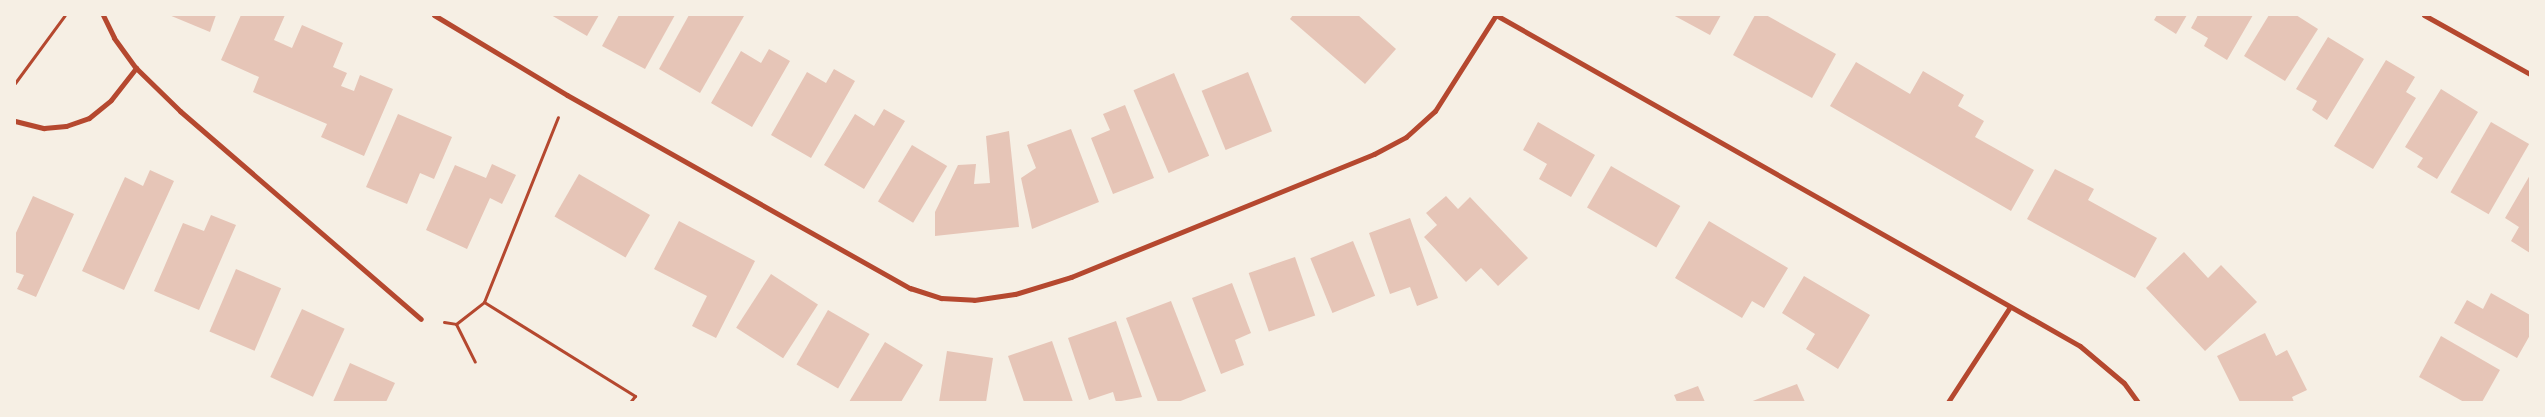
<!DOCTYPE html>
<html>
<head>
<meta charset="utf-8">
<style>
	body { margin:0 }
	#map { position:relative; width:2545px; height:417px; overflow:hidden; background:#f6efe4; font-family:Ubuntu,sans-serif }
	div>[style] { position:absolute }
	.building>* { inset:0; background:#e6c5b7; transform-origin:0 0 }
	.path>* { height:3px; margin:-1.5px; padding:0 1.5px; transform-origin:1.5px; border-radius:1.5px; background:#b5482f }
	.minor>* { height:5px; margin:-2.5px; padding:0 2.5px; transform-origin:2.5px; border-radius:2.5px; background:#b5482f }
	span { translate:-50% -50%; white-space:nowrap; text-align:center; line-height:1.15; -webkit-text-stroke:5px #f6efe4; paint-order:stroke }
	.frame { position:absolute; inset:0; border:16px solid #f6efe4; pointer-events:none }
</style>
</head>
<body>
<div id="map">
	<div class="building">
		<i style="clip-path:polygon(169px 15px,216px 15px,210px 32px)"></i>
		<i style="clip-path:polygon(241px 15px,285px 15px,274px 40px,292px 48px,302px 25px,343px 43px,333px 67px,347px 73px,341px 86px,354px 91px,360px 75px,393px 89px,364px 156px,321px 137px,327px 124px,253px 92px,259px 77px,221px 60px)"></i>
		<i style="clip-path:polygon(551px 15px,599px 15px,587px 36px)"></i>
		<i style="clip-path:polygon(619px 15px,675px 15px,645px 69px,602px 46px)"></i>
		<i style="clip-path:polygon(689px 15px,744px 16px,700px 93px,659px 69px)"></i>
		<i style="clip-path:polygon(1293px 15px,1358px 15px,1396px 49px,1365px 84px,1290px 19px)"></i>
		<i style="clip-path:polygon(1673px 15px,1721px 15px,1710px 35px)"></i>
		<i style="clip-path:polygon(1755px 15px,1766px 15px,1836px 54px,1812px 98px,1733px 55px)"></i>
		<i style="clip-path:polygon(2157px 15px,2187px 15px,2176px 34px,2154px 20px)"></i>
		<i style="clip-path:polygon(2198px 15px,2253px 15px,2227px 60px,2204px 46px,2208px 38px,2191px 28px)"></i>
		<i style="clip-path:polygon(2269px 15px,2296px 15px,2318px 29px,2285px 81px,2244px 56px)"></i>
		<i style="clip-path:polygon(2328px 37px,2364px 59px,2327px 120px,2312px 110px,2317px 101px,2296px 89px)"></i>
		<i style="clip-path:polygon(769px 49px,790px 61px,752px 127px,711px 103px,741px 51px,761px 63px)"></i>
		<i style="clip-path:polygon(2386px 60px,2415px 77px,2406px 92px,2416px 98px,2373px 169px,2334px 146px)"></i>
		<i style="clip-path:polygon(1856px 62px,1910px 94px,1923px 71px,1964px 95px,1958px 106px,1984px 121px,1975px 137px,2034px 170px,2011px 211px,1830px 106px)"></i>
		<i style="clip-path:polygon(834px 69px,855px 81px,811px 158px,771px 135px,807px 72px,826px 83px)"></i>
		<i style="left:1248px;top:72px;width:64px;height:50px;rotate:68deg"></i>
		<i style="left:1174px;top:73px;width:90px;height:44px;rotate:67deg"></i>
		<i style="clip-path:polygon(2441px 89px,2478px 112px,2437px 179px,2417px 167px,2423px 158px,2405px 147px)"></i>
		<i style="clip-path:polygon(1125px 105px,1154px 178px,1113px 194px,1091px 138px,1110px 130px,1103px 114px)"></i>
		<i style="clip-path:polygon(884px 109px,905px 121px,864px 189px,824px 165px,855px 114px,874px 126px)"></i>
		<i style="clip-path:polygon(398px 114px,452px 137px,434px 179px,420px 173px,407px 204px,366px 187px)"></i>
		<i style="clip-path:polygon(1538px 122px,1595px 155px,1571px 197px,1539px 179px,1547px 164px,1523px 150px)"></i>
		<i style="left:2491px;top:122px;width:44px;height:81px;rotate:30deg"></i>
		<i style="clip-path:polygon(1071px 129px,1099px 202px,1032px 229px,1021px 178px,1036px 168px,1027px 145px)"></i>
		<i style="clip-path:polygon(1009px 131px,1019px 227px,935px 236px,935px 212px,958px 165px,976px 164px,974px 184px,990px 183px,986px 136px)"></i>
		<i style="left:912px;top:145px;width:41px;height:66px;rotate:31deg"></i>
		<i style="clip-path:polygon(492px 164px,516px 175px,502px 204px,490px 198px,467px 249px,426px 230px,455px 165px,486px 178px)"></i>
		<i style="left:1611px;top:166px;width:80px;height:48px;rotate:30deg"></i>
		<i style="clip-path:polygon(2055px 169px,2094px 189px,2088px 200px,2157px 238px,2135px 278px,2027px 219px)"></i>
		<i style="clip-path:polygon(150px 170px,174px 181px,124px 290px,82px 271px,125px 177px,143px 186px)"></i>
		<i style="left:579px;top:174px;width:82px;height:49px;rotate:30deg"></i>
		<i style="clip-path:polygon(2530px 175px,2530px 253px,2511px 241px,2519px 227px,2505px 218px)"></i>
		<i style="clip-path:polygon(33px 196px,74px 214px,36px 297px,17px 289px,24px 275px,15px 272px,15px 235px)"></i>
		<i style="clip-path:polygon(1446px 196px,1458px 209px,1470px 197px,1528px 258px,1498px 286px,1481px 268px,1466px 282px,1424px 237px,1437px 225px,1426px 213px)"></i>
		<i style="clip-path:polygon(211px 215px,236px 225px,199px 310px,154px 291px,183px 223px,204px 231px)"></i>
		<i style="clip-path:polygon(1410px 218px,1438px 298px,1417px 306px,1410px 287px,1390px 294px,1369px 233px)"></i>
		<i style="clip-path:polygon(679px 221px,755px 261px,716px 338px,692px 326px,707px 296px,654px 269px)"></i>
		<i style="clip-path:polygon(1709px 221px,1788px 268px,1764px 308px,1752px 301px,1742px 318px,1675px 278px)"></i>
		<i style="left:1353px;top:241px;width:59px;height:46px;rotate:68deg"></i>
		<i style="clip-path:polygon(2184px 252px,2208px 278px,2221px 265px,2257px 302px,2205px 351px,2146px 288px)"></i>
		<i style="left:1295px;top:257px;width:62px;height:49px;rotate:71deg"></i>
		<i style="left:236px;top:269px;width:49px;height:68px;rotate:23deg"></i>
		<i style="left:771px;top:274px;width:56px;height:64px;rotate:33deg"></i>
		<i style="clip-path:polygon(1804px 276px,1870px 315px,1838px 369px,1806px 349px,1815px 334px,1782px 313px)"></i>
		<i style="clip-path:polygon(1232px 283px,1251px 333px,1235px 340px,1244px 365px,1221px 374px,1192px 298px)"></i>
		<i style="clip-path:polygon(2491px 293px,2530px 315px,2530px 335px,2517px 358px,2454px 323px,2467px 300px,2483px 309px)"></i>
		<i style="clip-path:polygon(1171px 301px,1206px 391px,1178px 402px,1158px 402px,1126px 318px)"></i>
		<i style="left:302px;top:309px;width:47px;height:75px;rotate:25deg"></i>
		<i style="left:828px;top:310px;width:48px;height:63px;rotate:30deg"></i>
		<i style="clip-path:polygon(1116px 321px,1142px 397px,1116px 402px,1113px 392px,1089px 400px,1068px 338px)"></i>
		<i style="clip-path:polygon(2265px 333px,2276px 356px,2287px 350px,2307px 390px,2292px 397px,2294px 402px,2240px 402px,2217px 356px)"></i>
		<i style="clip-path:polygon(2441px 336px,2500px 370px,2482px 402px,2464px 402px,2419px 377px)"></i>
		<i style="clip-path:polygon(1052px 341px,1073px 402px,1024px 402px,1008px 356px)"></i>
		<i style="clip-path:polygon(885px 342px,923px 365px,901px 402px,849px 402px)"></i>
		<i style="clip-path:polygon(947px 351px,993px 358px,986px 402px,939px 402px)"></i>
		<i style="clip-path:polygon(350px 363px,395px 383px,386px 402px,333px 402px)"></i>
		<i style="clip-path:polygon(1797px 384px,1805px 402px,1750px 402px)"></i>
		<i style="clip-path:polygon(1698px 386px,1705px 402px,1677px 402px,1674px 395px)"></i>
	</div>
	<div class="path">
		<i style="left:15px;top:83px;width:84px;rotate:-53.7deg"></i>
		<i style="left:484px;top:302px;width:199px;rotate:-68.2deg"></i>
		<i style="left:444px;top:322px;width:12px;rotate:9deg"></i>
		<i style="left:456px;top:324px;width:42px;rotate:63.4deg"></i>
		<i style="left:456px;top:324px;width:36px;rotate:-38deg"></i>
		<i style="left:484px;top:302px;width:178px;rotate:31.9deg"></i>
		<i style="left:635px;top:396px;width:6px;rotate:129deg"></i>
	</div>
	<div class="minor">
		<i style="left:103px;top:15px;width:25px;rotate:64deg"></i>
		<i style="left:114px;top:38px;width:37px;rotate:54deg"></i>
		<i style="left:136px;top:68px;width:62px;rotate:44.3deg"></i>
		<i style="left:180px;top:111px;width:318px;rotate:40.8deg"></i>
		<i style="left:434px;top:15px;width:155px;rotate:31deg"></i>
		<i style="left:567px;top:95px;width:394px;rotate:29.4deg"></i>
		<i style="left:910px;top:288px;width:33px;rotate:18deg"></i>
		<i style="left:941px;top:298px;width:33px;rotate:3deg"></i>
		<i style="left:974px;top:300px;width:41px;rotate:-8.3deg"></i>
		<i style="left:1015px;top:294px;width:59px;rotate:-16.9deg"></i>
		<i style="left:1071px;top:277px;width:327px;rotate:-22.1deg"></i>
		<i style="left:1374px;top:154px;width:36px;rotate:-28deg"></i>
		<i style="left:1406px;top:137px;width:39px;rotate:-42deg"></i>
		<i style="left:1435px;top:111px;width:114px;rotate:-57.6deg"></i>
		<i style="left:1496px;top:15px;width:671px;rotate:29.54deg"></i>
		<i style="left:2080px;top:346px;width:57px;rotate:40.1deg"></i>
		<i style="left:2124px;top:383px;width:24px;rotate:54deg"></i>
		<i style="left:2424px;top:15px;width:121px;rotate:29.1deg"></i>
		<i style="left:15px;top:121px;width:30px;rotate:14deg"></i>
		<i style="left:44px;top:128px;width:22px;rotate:-5deg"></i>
		<i style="left:66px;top:126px;width:24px;rotate:-19deg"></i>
		<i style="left:89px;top:118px;width:28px;rotate:-39deg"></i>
		<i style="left:111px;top:100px;width:41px;rotate:-52deg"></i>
		<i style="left:1948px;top:402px;width:113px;rotate:-56.9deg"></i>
	</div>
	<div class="frame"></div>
</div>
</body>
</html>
